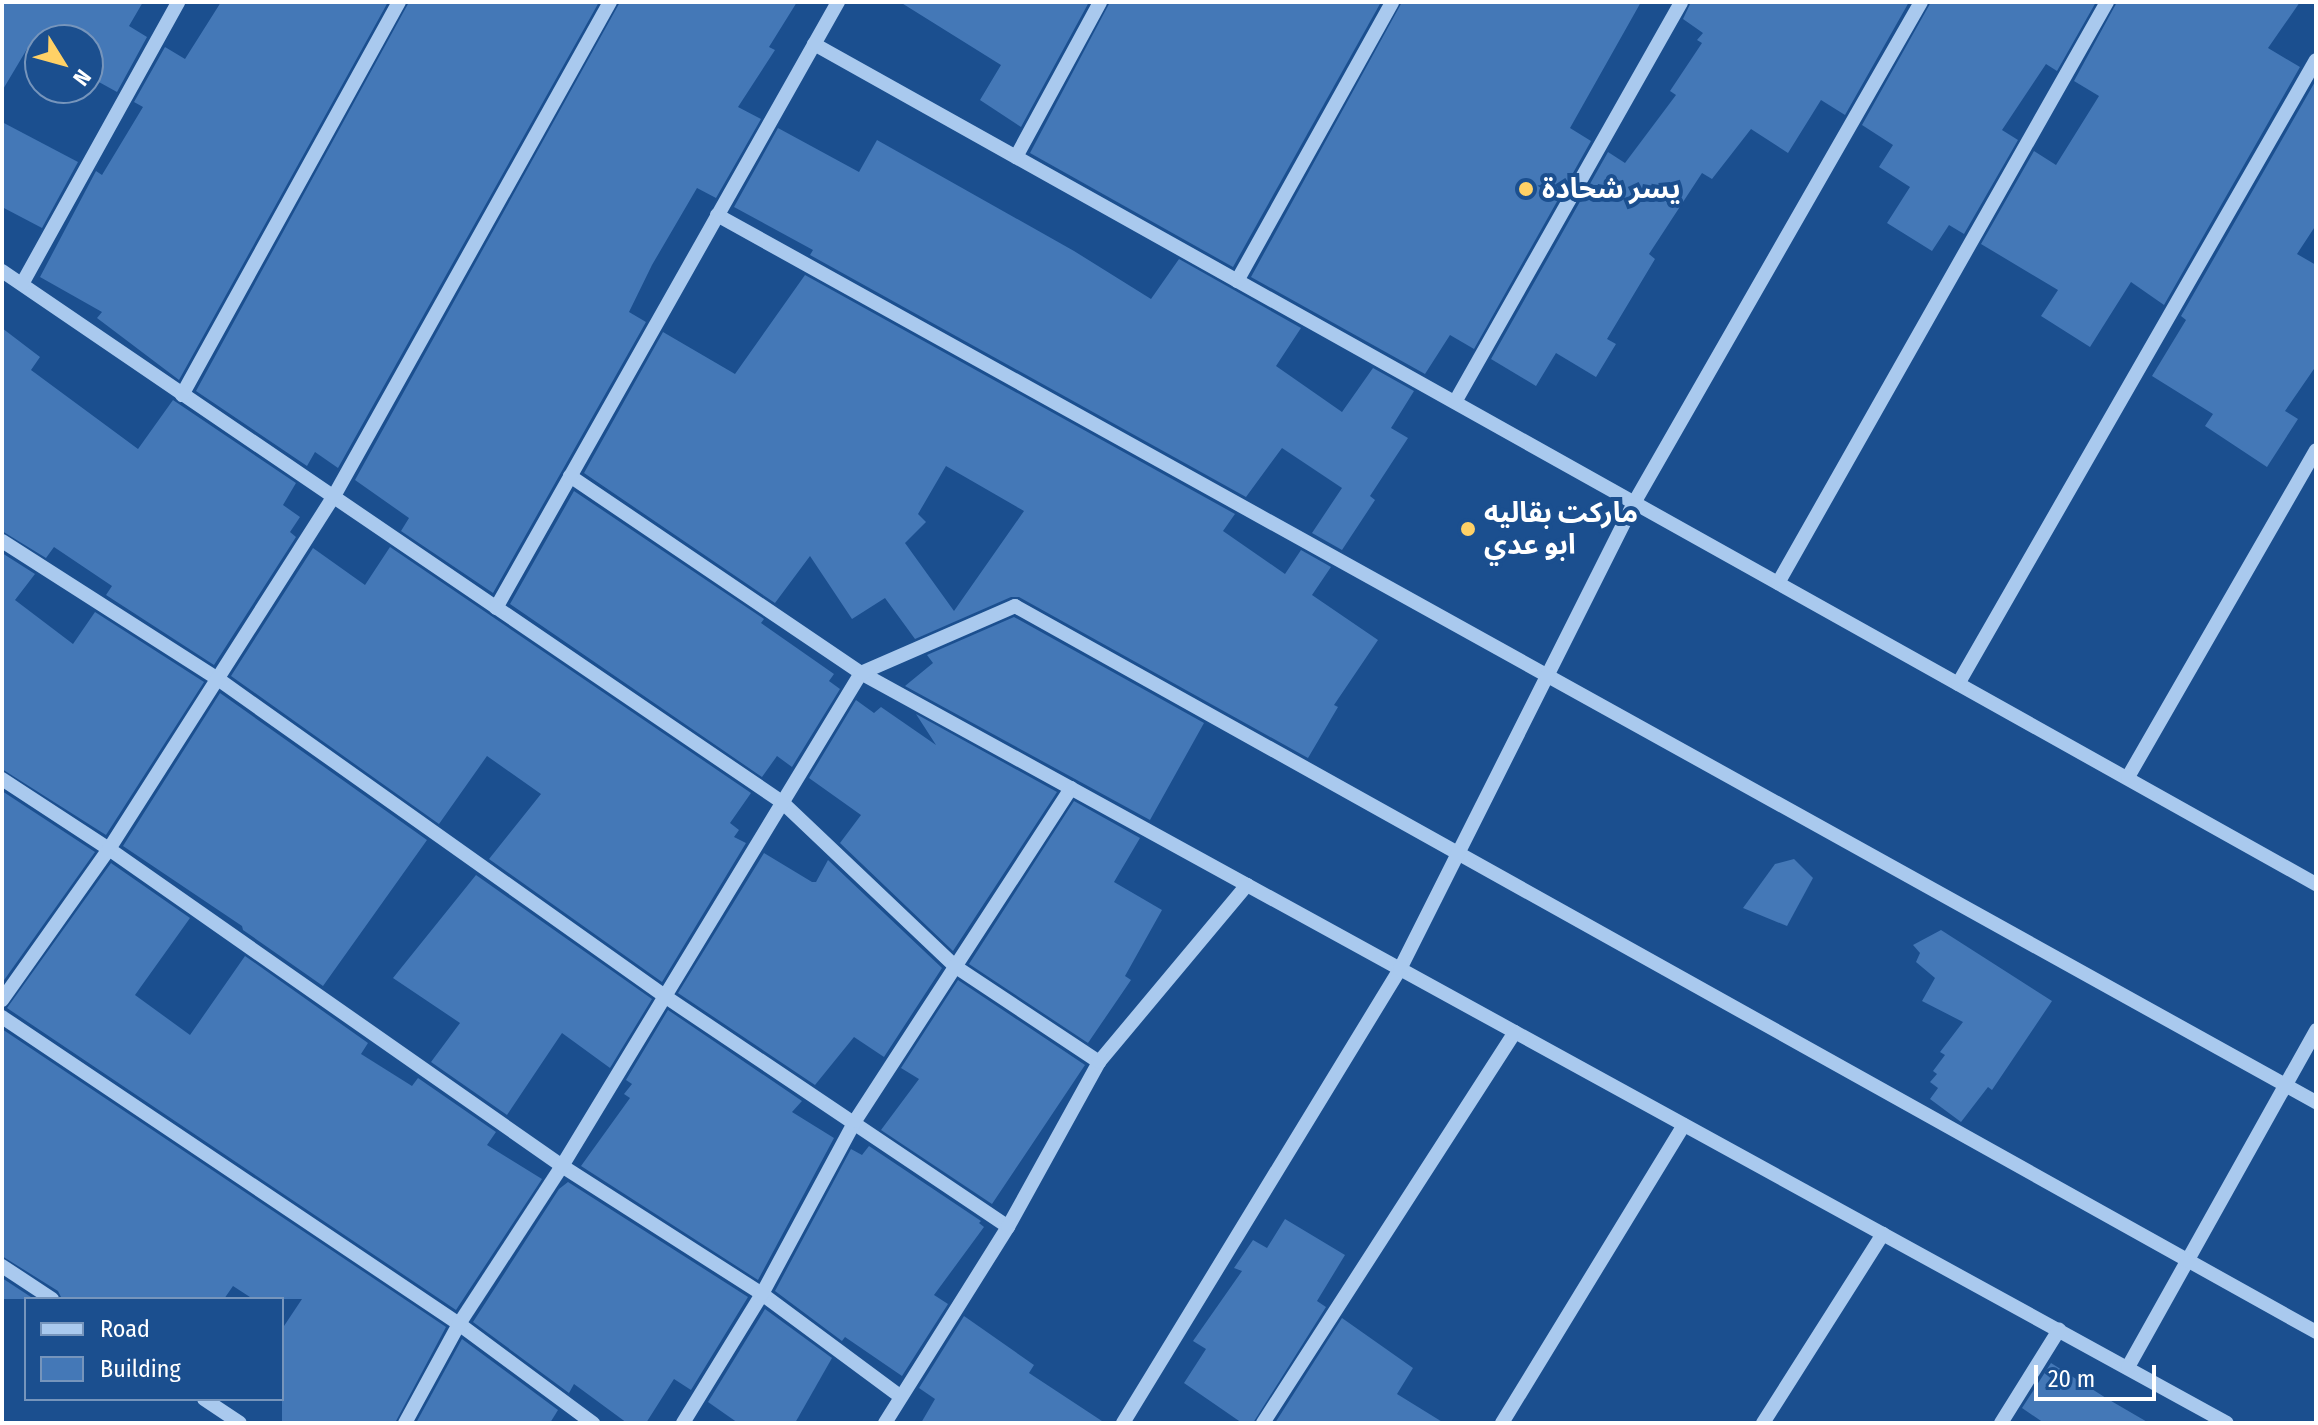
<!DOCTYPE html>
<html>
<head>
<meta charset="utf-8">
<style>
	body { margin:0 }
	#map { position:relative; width:2318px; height:1425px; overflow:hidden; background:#1b4f8f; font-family:"Fira Sans Condensed","Noto Sans Arabic",sans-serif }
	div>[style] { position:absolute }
	.building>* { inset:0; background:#4478b7 }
	.minor>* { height:14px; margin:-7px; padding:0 7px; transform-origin:7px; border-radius:7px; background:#a9c9ee }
	.dots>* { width:22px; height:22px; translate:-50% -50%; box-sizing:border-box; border:4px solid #1b4f8f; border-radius:50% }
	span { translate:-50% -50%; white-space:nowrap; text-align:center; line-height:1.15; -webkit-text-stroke:8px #1b4f8f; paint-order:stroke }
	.poi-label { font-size:28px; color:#fff; font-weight:700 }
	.left { translate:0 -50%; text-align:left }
	.frame { position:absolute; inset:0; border:4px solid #fff; pointer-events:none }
	.legend { position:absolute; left:24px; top:1297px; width:260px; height:104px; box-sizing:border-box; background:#1b4f8f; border:2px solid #7695bc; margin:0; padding:10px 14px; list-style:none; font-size:24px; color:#fff }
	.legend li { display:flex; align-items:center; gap:16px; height:40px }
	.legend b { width:40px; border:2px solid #7695bc }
	.north { position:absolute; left:24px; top:24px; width:80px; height:80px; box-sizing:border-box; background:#1b4f8f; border:2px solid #7695bc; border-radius:50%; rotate:127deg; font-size:22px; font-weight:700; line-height:32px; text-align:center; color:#fff }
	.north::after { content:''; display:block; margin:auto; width:28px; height:36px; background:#ffd166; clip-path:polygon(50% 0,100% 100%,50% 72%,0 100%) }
	.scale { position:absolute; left:2034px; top:1365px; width:122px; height:36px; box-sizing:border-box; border:4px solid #fff; border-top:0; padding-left:10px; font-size:24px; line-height:28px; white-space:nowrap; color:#fff; -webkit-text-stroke:6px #1b4f8f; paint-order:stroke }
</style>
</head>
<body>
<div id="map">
	<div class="building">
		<i style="clip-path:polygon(2px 2px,143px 2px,129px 26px,147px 37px,117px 92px,88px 76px,88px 40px,37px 40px,31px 51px,27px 49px,2px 91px)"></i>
		<i style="clip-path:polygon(221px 2px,388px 2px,179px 380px,97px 318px,102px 312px,40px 277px,96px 171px,102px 175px,143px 107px,134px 102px,165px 47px,185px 59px)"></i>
		<i style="clip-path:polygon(409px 2px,599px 2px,338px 468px,315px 452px,307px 466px,196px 391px)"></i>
		<i style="clip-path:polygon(620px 2px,797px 2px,769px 47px,775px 50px,738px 107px,761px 119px,716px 198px,697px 188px,652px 265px,629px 312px,646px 322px,493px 593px,401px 531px,409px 518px,355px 480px)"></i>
		<i style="clip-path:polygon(900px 2px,1089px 2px,1021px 127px,980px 100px,1001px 65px)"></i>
		<i style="clip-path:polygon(1110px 2px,1381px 2px,1233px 267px,1030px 153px)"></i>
		<i style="clip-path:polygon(1402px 2px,1641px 2px,1570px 128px,1591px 141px,1474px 349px,1450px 335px,1425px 374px,1251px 277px)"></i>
		<i style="clip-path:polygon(1691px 2px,1909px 2px,1845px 115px,1821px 100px,1788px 153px,1751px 129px,1712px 179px,1702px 173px,1649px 254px,1655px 259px,1607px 339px,1616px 344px,1596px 377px,1556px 353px,1536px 386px,1491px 359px,1608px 152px,1625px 163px,1676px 95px,1670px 91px,1702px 43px,1697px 40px,1703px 33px,1683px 19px)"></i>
		<i style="clip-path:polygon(1931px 2px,2096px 2px,2057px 71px,2046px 64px,2002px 130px,2018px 140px,1964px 234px,1949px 225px,1932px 251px,1887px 223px,1910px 187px,1879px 167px,1893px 145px,1862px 125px)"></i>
		<i style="clip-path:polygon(2117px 2px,2300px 2px,2268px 48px,2300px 67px,2164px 305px,2131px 282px,2090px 347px,2041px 316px,2058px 290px,1981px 244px,2034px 151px,2056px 165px,2099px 96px,2074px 81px)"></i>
		<i style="clip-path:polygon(2316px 80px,2316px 225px,2297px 254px,2316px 265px,2316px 366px,2285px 411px,2298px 419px,2267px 467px,2205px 426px,2213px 414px,2152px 376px,2186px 320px,2181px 316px)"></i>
		<i style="clip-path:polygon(2px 122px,78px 162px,42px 228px,2px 207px)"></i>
		<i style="clip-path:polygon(778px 128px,859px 172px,877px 140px,1074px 251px,1151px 299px,1179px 259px,1301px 328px,1276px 366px,1342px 412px,1373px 368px,1414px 391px,1391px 428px,1408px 438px,1370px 496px,1375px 500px,1342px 550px,1312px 533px,1342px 488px,1282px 448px,1246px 497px,810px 255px,813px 250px,734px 207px)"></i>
		<i style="clip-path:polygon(evenodd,805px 275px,1235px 514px,1223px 531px,1285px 574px,1301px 550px,1331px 567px,1312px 595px,1378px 640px,1334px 705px,1338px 707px,1308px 758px,1019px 597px,1011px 597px,915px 639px,885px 598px,852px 619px,810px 556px,775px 603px,584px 473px,663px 332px,735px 374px,805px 275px,946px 466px,1024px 511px,954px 611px,905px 543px,926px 522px,918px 514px,946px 466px)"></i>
		<i style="clip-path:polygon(2px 328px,40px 357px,31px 370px,138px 449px,173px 400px,296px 483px,283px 505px,300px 517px,290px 532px,296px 537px,214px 665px,106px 595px,112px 586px,54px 547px,46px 558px,2px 531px)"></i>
		<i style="clip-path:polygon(574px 491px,764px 619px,761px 623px,834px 674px,829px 681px,840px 689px,792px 767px,777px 756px,762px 777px,510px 604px)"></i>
		<i style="clip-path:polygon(390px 547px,751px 793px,730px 823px,739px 830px,734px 837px,746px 843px,662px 982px,489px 859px,541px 794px,487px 756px,439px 824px,231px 676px,313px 548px,365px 585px)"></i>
		<i style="clip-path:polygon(2px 553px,35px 574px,15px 600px,73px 644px,95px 612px,204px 682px,106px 835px,2px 769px)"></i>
		<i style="clip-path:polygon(1014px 617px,1204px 723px,1150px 820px,905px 686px,933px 663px,927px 655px)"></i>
		<i style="clip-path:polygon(220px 693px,427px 840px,323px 986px,243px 930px,242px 926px,123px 846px)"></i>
		<i style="clip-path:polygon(856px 700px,874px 713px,881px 707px,936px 745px,916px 714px,1057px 792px,953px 951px,840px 843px,861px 815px,809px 778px)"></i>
		<i style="clip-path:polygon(2px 791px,95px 852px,2px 983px)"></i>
		<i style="clip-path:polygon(1074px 801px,1140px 838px,1114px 882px,1162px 910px,1125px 976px,1131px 980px,1088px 1043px,969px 964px)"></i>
		<i style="clip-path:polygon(764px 853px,812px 882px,816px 882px,828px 860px,942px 968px,884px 1057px,854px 1037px,815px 1085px,678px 993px)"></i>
		<i style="clip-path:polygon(1794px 859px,1813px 878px,1787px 926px,1743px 908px,1775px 864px)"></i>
		<i style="clip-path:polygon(111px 863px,190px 918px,135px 995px,190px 1035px,245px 956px,368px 1043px,361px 1054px,412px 1086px,418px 1078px,496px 1132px,487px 1145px,542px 1179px,456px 1310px,7px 1008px)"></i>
		<i style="clip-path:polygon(476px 875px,652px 999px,610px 1068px,562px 1033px,507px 1115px,431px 1062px,460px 1023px,393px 978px)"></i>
		<i style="clip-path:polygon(1941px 930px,2052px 1001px,1992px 1090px,1988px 1087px,1961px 1122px,1930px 1099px,1938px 1088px,1930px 1082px,1937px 1074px,1933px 1071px,1945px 1055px,1940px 1052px,1963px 1022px,1922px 1001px,1935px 978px,1916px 962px,1920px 953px,1913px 945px)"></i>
		<i style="clip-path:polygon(958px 980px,1085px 1065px,992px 1204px,881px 1130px,919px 1079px,901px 1068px)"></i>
		<i style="clip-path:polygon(668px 1010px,802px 1101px,792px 1112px,834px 1138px,758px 1280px,581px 1166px,630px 1098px,624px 1094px,632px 1084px,626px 1080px)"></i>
		<i style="clip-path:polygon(2px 1029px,446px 1327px,395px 1423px,282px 1423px,282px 1329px,302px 1299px,253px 1299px,233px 1286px,224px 1299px,62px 1299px,58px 1291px,2px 1256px)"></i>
		<i style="clip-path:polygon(869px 1146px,981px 1221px,979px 1223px,984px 1227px,934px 1295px,948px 1304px,902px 1376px,845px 1337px,842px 1341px,775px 1291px,851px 1149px,862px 1155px)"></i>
		<i style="clip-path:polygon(568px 1182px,748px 1297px,691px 1390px,674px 1379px,646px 1423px,627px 1423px,574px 1384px,569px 1393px,473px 1322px,559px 1189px)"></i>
		<i style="clip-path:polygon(1285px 1219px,1345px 1255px,1317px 1301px,1326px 1307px,1253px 1423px,1242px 1423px,1184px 1383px,1206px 1349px,1193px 1341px,1242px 1271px,1234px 1268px,1253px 1240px,1267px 1248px)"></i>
		<i style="clip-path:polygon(2px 1278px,34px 1299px,2px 1299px)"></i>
		<i style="clip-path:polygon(765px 1309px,832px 1358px,795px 1423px,738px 1423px,708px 1402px)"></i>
		<i style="clip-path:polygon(964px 1316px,1034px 1365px,1029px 1373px,1105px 1423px,921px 1423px,935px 1399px,919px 1388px)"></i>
		<i style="clip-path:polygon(1342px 1318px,1413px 1368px,1397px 1394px,1444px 1423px,1275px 1423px)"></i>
		<i style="clip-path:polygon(462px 1339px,558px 1410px,550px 1423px,416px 1423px)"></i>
		<i style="clip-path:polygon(2051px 1363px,2106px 1398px,2149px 1423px,2044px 1423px,2022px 1408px)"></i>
	</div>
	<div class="minor">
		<i style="left:814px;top:44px;width:1721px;rotate:29.22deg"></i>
		<i style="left:1016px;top:157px;width:176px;rotate:-61.5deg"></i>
		<i style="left:717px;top:215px;width:1829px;rotate:29.02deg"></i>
		<i style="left:2px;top:271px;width:944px;rotate:34.25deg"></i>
		<i style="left:782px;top:802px;width:240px;rotate:43.5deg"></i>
		<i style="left:956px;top:967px;width:172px;rotate:33.6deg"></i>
		<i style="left:1237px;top:281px;width:319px;rotate:-60.9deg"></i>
		<i style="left:22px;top:284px;width:322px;rotate:-61deg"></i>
		<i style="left:182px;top:395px;width:449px;rotate:-61.1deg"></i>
		<i style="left:1455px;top:402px;width:459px;rotate:-60.5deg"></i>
		<i style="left:570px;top:476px;width:351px;rotate:34.1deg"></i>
		<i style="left:861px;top:673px;width:1558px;rotate:28.77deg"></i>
		<i style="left:2px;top:541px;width:256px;rotate:32.6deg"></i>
		<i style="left:218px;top:679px;width:549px;rotate:35.37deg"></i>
		<i style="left:666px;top:997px;width:412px;rotate:33.9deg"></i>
		<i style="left:1778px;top:583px;width:668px;rotate:-60.48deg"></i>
		<i style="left:496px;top:608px;width:696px;rotate:-60.56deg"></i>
		<i style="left:1958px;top:684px;width:719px;rotate:-60.16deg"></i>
		<i style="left:2128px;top:777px;width:377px;rotate:-60.1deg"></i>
		<i style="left:2px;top:779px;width:128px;rotate:33.2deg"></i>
		<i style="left:109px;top:849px;width:553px;rotate:34.98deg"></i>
		<i style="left:562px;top:1166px;width:237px;rotate:32.6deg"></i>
		<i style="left:762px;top:1294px;width:172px;rotate:36.5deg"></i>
		<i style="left:2px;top:1000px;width:185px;rotate:-54.7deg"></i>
		<i style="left:109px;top:849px;width:419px;rotate:-57.5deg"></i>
		<i style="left:334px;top:496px;width:566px;rotate:-60.81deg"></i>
		<i style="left:2px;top:1017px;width:551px;rotate:33.89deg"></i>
		<i style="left:459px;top:1324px;width:167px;rotate:36.5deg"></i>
		<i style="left:2px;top:1266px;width:60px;rotate:33.4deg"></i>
		<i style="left:2128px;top:1367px;width:386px;rotate:-60.8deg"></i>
		<i style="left:204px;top:1399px;width:43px;rotate:33.7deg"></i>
		<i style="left:405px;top:1423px;width:113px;rotate:-61.4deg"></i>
		<i style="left:459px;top:1324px;width:189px;rotate:-56.9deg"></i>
		<i style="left:562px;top:1166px;width:577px;rotate:-58.76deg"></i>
		<i style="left:861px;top:673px;width:168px;rotate:-23.5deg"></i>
		<i style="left:1015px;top:606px;width:1490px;rotate:29.16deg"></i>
		<i style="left:683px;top:1423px;width:151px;rotate:-58.5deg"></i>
		<i style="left:762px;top:1294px;width:196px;rotate:-61.7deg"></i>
		<i style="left:855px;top:1121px;width:397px;rotate:-57deg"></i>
		<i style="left:885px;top:1423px;width:231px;rotate:-57.9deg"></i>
		<i style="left:1008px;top:1227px;width:188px;rotate:-61.1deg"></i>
		<i style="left:1099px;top:1062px;width:231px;rotate:-50.1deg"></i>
		<i style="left:1123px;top:1423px;width:532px;rotate:-58.61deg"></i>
		<i style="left:1400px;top:969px;width:521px;rotate:-63.34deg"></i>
		<i style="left:1634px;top:503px;width:577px;rotate:-60.19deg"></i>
		<i style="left:1263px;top:1423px;width:465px;rotate:-57.2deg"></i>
		<i style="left:1502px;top:1423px;width:349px;rotate:-58.6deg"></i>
		<i style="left:1763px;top:1423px;width:224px;rotate:-57.6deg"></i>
		<i style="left:2001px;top:1423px;width:110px;rotate:-58.1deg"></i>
	</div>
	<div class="dots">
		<i style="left:1526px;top:189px;background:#ffd166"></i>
		<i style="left:1468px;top:529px;background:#ffd166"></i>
	</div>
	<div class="poi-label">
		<span class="left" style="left:1542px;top:189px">يسر شحادة</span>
		<span class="left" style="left:1484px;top:529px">ماركت بقاليه<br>ابو عدي</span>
	</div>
	<div class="frame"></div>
	<ul class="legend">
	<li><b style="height:10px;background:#a9c9ee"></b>Road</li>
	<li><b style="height:22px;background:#4478b7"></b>Building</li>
	</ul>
	<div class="north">N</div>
	<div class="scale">20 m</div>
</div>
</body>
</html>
